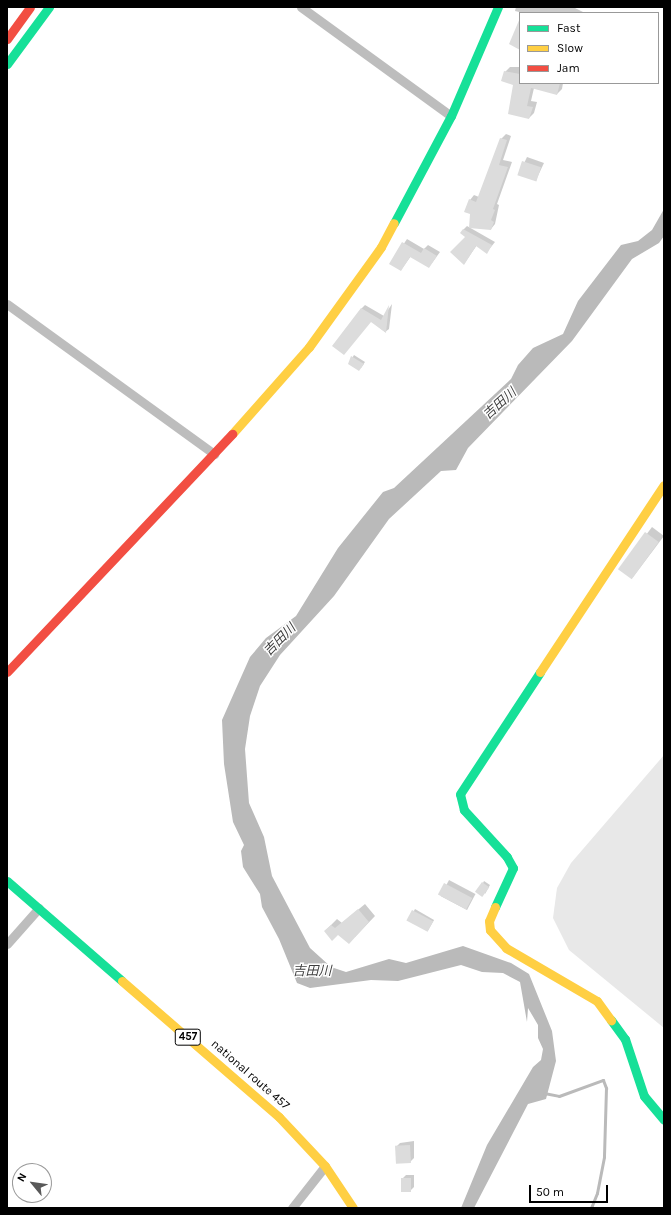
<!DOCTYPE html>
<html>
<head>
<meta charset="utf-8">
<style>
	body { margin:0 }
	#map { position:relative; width:671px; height:1215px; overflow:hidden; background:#fff; font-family:Karla,"Noto Sans JP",sans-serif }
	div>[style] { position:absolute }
	.green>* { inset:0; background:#e8e8e8 }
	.water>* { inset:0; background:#bababa }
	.shadow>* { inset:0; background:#0003; transform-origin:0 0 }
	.stream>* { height:3px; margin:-1.5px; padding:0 1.5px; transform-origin:1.5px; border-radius:1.5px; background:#bababa }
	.building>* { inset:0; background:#dcdcdc; transform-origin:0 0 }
	.street>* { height:9px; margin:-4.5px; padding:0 4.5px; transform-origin:4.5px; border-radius:4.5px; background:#bdbdbd }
	.fast>* { height:9px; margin:-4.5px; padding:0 4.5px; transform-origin:4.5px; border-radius:4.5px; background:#16e098 }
	.slow>* { height:9px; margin:-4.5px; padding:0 4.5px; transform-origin:4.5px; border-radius:4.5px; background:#ffcf43 }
	.jam>* { height:9px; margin:-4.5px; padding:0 4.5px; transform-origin:4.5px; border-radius:4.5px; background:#f24e42 }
	span { translate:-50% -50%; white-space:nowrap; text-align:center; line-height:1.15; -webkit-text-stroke:3px #fff; paint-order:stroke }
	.shield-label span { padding:1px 3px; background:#fff; border:1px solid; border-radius:3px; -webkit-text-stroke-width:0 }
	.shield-label { font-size:11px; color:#000; font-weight:700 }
	.street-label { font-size:12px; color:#000 }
	.water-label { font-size:13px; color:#3e3e3e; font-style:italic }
	.frame { position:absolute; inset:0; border:8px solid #000; pointer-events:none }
	.legend { position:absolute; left:519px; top:12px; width:140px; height:72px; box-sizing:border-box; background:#fff; border:1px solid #999; margin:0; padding:5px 7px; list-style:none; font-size:12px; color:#000 }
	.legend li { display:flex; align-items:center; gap:8px; height:20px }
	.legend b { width:20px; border:1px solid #999 }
	.north { position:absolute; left:12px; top:1163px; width:40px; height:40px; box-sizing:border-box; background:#fff; border:1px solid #999; border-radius:50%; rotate:299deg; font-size:11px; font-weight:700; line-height:16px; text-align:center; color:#000 }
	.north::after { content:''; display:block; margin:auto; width:14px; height:18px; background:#595959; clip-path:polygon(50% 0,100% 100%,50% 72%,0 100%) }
	.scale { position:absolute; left:529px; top:1185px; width:79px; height:18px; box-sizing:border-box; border:2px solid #000; border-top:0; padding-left:5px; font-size:12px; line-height:14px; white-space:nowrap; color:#000; -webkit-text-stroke:3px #fff; paint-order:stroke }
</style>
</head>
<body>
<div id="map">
	<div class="green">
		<i style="clip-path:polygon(664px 755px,664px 1028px,569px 950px,553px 918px,557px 888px,571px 863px)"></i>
	</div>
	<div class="water">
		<i style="clip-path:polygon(664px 209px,664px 236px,659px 243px,632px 259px,572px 341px,468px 448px,456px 470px,441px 471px,389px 519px,334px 596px,280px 655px,260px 686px,250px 716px,245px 749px,249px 803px,264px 837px,272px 876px,310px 948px,331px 967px,346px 972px,389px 959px,406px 963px,463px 946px,511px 963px,529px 974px,552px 1031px,556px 1061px,546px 1099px,528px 1104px,474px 1208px,461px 1208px,487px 1145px,533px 1067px,541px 1060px,543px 1049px,538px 1038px,538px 1025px,528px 1008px,527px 1022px,520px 982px,503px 973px,482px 972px,461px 965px,398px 981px,371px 980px,310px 988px,297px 983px,279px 939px,262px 907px,260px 894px,243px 867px,241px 851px,244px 845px,233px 822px,224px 764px,222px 720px,250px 657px,266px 638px,296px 616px,338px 548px,383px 492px,394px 488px,511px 379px,518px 365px,533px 348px,563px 334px,578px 301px,621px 245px,638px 241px,652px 230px)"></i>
	</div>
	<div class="shadow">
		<i style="clip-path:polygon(516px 7px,573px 7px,585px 13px,523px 13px,515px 11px)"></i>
		<i style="clip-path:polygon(510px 67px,520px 67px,520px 83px,563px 83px,562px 89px,557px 94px,534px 88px,531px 101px,537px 102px,534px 113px,529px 118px,515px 84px,505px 72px)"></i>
		<i style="clip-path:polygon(506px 134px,511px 136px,503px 160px,512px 162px,497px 204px,499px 205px,495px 224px,491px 229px,471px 214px,470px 200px,474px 195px,479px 197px,501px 139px)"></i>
		<i style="clip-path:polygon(527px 157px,544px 163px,536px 180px,519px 174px)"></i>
		<i style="clip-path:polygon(467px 226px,495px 242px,487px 252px,477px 245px,464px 264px,466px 237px,463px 230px)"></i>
		<i style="clip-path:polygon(407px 239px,424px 249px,428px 245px,440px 252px,432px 263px,411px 256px,401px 270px,391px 263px)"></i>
		<i style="clip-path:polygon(392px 304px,389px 329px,385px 332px,371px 321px,361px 309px,365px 305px,384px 316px)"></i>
		<i style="clip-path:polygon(354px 355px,365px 362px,361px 368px,349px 363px)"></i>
		<i style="left:652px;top:527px;width:15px;height:52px;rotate:37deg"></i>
		<i style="left:449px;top:880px;width:30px;height:18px;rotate:28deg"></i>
		<i style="clip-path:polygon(484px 881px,490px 885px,485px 894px,483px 883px)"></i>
		<i style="clip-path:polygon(365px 904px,375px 916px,355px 937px,325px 931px,337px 919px,342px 923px)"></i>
		<i style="left:415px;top:909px;width:22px;height:13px;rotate:30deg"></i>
		<i style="clip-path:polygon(414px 1141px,414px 1158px,410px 1162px,396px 1147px,400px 1143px)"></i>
		<i style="clip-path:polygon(406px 1175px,414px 1175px,414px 1187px,410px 1191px,402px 1179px)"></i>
	</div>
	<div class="stream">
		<i style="left:544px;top:1093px;width:15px;rotate:11deg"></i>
		<i style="left:559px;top:1096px;width:47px;rotate:-20deg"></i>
		<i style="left:603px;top:1080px;width:9px;rotate:69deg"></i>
		<i style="left:606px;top:1088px;width:69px;rotate:91.7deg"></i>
		<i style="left:604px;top:1157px;width:37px;rotate:101deg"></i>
		<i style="left:597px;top:1193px;width:16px;rotate:112deg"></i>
	</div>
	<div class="building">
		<i style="clip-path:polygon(520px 18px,520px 50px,509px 44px)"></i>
		<i style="clip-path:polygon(504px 71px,520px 74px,520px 83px,560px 83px,557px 95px,531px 88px,527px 106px,533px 107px,529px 119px,508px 114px,513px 85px,501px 81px)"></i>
		<i style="clip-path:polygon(500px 138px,507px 140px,499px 165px,508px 167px,493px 209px,495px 210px,491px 220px,494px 222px,491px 230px,469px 228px,470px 214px,464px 212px,469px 199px,476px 202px)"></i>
		<i style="left:522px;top:161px;width:20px;height:15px;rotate:18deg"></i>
		<i style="clip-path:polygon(463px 229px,492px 245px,487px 254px,476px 246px,464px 265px,450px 252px,465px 237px,460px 233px)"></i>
		<i style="clip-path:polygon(402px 242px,421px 253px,424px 248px,437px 256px,429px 268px,410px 257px,401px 271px,389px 264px)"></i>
		<i style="clip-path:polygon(389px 305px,386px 333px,371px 322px,344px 355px,332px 346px,361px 308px,381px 320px)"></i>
		<i style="clip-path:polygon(351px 356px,364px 364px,359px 371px,348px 364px)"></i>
		<i style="left:645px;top:532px;width:17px;height:46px;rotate:36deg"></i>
		<i style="left:482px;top:882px;width:9px;height:12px;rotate:36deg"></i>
		<i style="left:444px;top:883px;width:32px;height:13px;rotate:28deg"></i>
		<i style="clip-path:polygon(358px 909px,369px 922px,349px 944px,338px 935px,332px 941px,324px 931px,331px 925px,335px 928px)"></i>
		<i style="left:412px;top:910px;width:24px;height:12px;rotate:28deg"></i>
		<i style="left:410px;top:1145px;width:18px;height:15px;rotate:87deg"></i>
		<i style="left:411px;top:1178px;width:14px;height:10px;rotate:90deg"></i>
	</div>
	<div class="street">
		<i style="left:301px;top:7px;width:185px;rotate:36deg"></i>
		<i style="left:7px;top:304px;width:256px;rotate:35.9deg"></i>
		<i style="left:7px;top:944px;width:48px;rotate:-48.4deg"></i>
		<i style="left:292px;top:1208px;width:53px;rotate:-51.8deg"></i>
	</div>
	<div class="fast">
		<i style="left:7px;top:64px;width:71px;rotate:-53.6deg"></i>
		<i style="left:394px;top:223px;width:121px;rotate:-62deg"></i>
		<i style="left:451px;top:116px;width:119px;rotate:-66.7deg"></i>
		<i style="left:7px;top:881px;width:152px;rotate:41deg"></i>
		<i style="left:495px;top:907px;width:43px;rotate:-65.2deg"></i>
		<i style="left:513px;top:868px;width:13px;rotate:-119deg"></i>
		<i style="left:507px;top:857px;width:64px;rotate:-132.5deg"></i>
		<i style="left:464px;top:810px;width:16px;rotate:-104deg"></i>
		<i style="left:460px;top:794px;width:146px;rotate:-56.7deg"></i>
		<i style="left:611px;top:1020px;width:24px;rotate:54deg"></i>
		<i style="left:625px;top:1039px;width:60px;rotate:71.6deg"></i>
		<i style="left:644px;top:1096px;width:31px;rotate:50deg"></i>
	</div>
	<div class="slow">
		<i style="left:232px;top:434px;width:116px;rotate:-48.5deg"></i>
		<i style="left:309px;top:347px;width:123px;rotate:-54.2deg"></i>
		<i style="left:381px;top:247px;width:27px;rotate:-62deg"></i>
		<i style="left:540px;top:672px;width:224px;rotate:-56.5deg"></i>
		<i style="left:495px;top:907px;width:15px;rotate:113deg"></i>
		<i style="left:489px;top:921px;width:9px;rotate:84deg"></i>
		<i style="left:490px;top:930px;width:24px;rotate:48deg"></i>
		<i style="left:506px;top:948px;width:105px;rotate:30.2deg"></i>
		<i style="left:597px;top:1001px;width:24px;rotate:54deg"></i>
		<i style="left:122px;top:981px;width:208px;rotate:40.9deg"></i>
		<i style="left:279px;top:1117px;width:67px;rotate:46.8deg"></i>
		<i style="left:325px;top:1166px;width:50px;rotate:56.3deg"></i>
	</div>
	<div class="jam">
		<i style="left:7px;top:39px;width:39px;rotate:-54deg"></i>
		<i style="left:7px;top:672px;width:328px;rotate:-46.6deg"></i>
	</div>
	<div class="shield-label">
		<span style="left:188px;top:1037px">457</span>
	</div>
	<div class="street-label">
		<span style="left:250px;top:1075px;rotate:41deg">national route 457</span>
	</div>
	<div class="water-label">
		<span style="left:500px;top:404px;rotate:-42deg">吉田川</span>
		<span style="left:280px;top:640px;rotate:-45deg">吉田川</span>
		<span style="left:312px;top:971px">吉田川</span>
	</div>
	<div class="frame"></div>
	<ul class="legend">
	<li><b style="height:5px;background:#16e098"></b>Fast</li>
	<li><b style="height:5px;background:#ffcf43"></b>Slow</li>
	<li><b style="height:5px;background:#f24e42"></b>Jam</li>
	</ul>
	<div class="north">N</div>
	<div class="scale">50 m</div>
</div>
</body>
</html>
